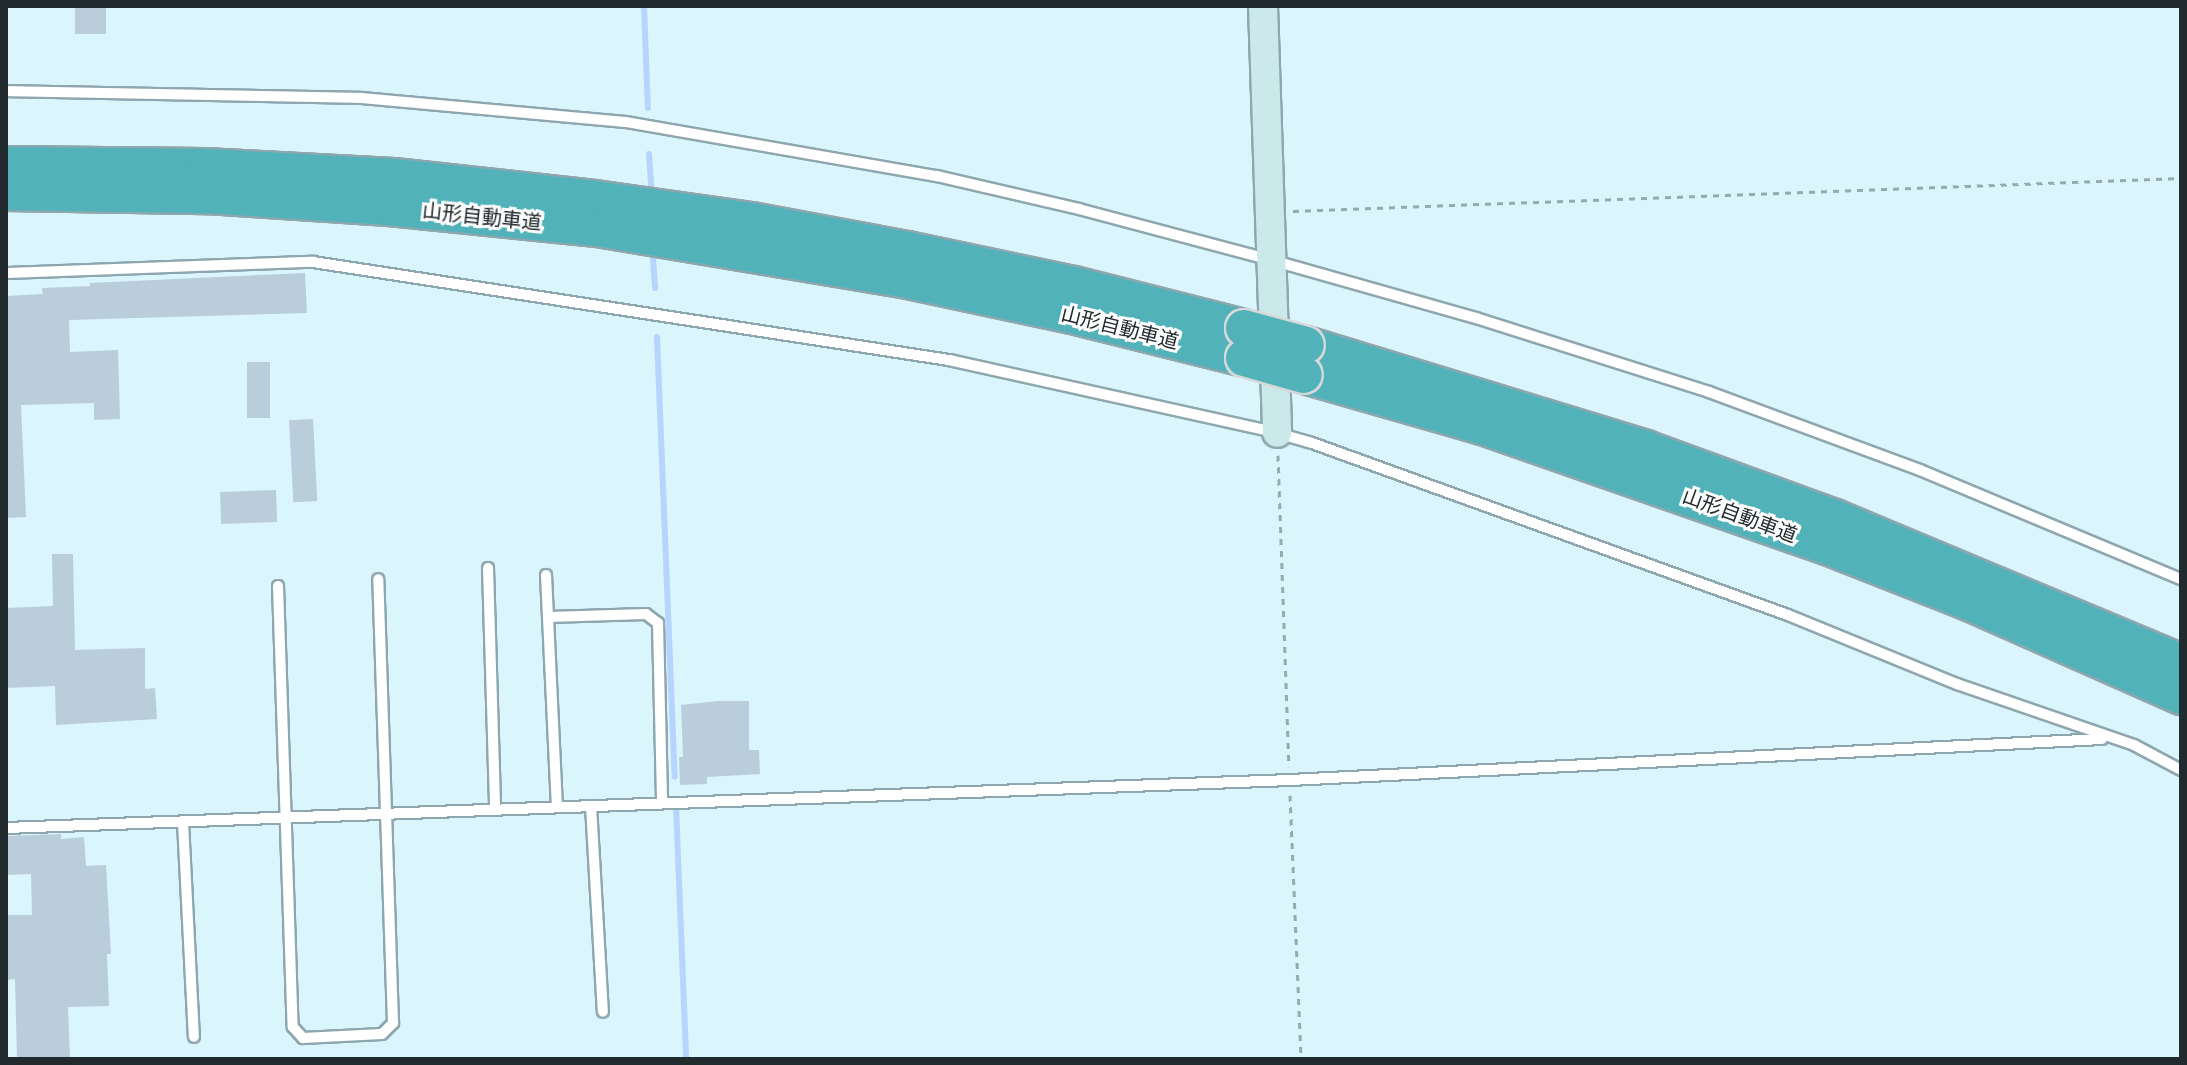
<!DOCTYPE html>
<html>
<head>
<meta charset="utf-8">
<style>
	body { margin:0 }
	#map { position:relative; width:2187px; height:1065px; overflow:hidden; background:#dbf5fd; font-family:Manrope,"Noto Sans JP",sans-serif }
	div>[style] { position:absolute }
	.stream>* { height:6px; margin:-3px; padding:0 3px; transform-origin:3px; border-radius:3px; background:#b7d4fe }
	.building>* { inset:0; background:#b9cddb; transform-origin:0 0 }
	.path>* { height:3px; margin-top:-1.5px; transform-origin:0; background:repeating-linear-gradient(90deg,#96a9af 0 6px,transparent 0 12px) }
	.roads { filter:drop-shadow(2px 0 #8ea6ae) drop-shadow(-2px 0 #8ea6ae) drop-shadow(0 2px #8ea6ae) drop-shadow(0 -2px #8ea6ae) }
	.lane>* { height:10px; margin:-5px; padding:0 5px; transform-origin:5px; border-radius:5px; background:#fff }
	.secondary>* { height:28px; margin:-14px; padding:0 14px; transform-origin:14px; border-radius:14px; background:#cbe8ea }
	.highway>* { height:36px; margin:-18px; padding:0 18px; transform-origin:18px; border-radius:18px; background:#51b3b9 }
	.bridges { filter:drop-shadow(2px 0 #d7d9d9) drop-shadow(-2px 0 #d7d9d9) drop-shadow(0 2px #d7d9d9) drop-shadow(0 -2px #d7d9d9) }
	.highway-bridge>* { height:36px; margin:-18px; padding:0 18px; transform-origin:18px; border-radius:18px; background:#51b3b9 }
	span { translate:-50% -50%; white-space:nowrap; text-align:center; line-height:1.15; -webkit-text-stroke:6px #fdfdfd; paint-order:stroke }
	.street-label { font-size:20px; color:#212a2d }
	.frame { position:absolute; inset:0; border:8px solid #212a2d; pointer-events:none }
</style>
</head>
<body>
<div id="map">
	<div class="stream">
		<i style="left:644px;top:6px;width:102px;rotate:87.8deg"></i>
		<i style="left:649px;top:154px;width:32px;rotate:86deg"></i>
		<i style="left:653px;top:258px;width:30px;rotate:86deg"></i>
		<i style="left:657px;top:337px;width:440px;rotate:87.7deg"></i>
		<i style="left:676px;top:806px;width:253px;rotate:87.7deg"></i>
	</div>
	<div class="building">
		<i style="left:75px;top:6px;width:31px;height:28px"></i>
		<i style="clip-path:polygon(305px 273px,307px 313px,69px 320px,70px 352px,118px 350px,120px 419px,94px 420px,94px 403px,21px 405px,26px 517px,6px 518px,6px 296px,43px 294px,42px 288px,90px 286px,90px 283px)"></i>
		<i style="left:247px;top:362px;width:23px;height:56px"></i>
		<i style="left:313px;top:419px;width:82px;height:24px;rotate:87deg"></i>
		<i style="left:276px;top:490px;width:32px;height:56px;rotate:88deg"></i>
		<i style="clip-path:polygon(52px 554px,73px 554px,75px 650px,145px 648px,145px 689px,155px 688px,157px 719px,56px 725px,55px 686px,6px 688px,6px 608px,53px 606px)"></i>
		<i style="clip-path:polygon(718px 701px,749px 701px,749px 750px,759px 750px,760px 774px,707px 777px,707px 784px,680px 785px,679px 757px,683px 757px,681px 705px)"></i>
		<i style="clip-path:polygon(61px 834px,61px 839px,84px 837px,86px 866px,106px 865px,111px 954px,107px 954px,109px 1006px,68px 1007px,70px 1059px,17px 1059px,15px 979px,6px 980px,6px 915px,32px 915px,31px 874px,6px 875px,6px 836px)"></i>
	</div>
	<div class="path">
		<i style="left:1293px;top:211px;width:889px;rotate:-2.13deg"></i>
		<i style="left:1278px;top:455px;width:312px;rotate:88deg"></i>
		<i style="left:1290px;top:795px;width:264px;rotate:87.6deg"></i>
	</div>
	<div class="roads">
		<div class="lane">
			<i style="left:6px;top:91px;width:355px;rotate:1.1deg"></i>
			<i style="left:361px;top:98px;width:266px;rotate:5.2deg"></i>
			<i style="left:626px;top:122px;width:316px;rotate:9.9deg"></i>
			<i style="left:937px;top:176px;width:146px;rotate:13.1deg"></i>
			<i style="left:1079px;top:209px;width:199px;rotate:14.9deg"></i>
			<i style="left:1271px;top:260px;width:213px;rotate:15.8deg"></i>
			<i style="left:1476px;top:318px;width:244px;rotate:17.6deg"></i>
			<i style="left:1709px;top:392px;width:225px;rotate:20.3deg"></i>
			<i style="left:1920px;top:470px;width:283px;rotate:22.7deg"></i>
			<i style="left:6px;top:273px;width:307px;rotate:-2.1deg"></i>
			<i style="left:313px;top:262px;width:644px;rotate:8.76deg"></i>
			<i style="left:949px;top:360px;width:336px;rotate:12.5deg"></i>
			<i style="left:1277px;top:433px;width:36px;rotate:16deg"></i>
			<i style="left:1312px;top:443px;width:506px;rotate:19.87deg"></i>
			<i style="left:1788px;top:615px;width:183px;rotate:22.2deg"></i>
			<i style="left:1957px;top:684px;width:187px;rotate:19deg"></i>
			<i style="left:2134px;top:745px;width:53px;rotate:28deg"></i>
			<i style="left:488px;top:568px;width:242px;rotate:88.3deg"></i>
			<i style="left:546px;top:575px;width:232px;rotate:87.3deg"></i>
			<i style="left:278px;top:586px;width:441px;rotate:88.1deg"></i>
			<i style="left:293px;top:1027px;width:15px;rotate:48deg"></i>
			<i style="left:303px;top:1038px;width:79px;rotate:-2.9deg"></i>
			<i style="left:382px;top:1034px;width:16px;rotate:-45deg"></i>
			<i style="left:393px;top:1023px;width:444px;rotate:-91.9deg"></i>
			<i style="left:548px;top:617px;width:98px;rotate:-1.8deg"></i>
			<i style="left:646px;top:614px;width:15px;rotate:37deg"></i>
			<i style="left:658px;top:623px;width:180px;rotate:88.7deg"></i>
			<i style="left:591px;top:806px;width:206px;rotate:86.7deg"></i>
			<i style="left:183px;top:822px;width:215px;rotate:87.1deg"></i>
			<i style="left:6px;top:828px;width:1285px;rotate:-2.14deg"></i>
			<i style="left:1290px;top:780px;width:813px;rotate:-2.89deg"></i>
		</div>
		<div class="secondary">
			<i style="left:1263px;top:6px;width:427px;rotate:88.1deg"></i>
		</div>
		<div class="highway">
			<i style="left:6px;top:165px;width:199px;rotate:0.6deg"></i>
			<i style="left:205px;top:167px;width:189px;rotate:3deg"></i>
			<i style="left:394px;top:177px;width:202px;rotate:6.2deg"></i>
			<i style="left:595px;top:199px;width:158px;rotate:8deg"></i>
			<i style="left:751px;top:221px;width:160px;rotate:10.5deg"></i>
			<i style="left:908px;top:250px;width:170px;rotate:11.9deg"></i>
			<i style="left:1074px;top:285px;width:175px;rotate:14.2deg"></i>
			<i style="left:6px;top:192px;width:201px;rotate:0.9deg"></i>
			<i style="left:207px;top:195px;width:182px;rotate:3.8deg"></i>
			<i style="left:389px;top:207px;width:209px;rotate:5.8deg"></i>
			<i style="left:597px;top:228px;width:314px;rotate:9.5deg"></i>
			<i style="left:907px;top:280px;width:169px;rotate:12deg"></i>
			<i style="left:1072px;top:315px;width:177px;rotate:14deg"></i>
			<i style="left:1306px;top:345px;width:356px;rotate:17deg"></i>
			<i style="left:1646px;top:449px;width:201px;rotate:20.1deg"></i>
			<i style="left:1835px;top:518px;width:375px;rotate:22.7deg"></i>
			<i style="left:1304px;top:375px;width:185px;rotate:16deg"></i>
			<i style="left:1482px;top:426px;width:365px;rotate:19.2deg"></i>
			<i style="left:1827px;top:546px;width:153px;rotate:21.5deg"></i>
			<i style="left:1969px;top:602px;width:232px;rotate:23.9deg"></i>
		</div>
	</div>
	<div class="bridges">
		<div class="highway-bridge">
			<i style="left:1244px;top:328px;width:64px;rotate:15.3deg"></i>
			<i style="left:1244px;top:358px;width:62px;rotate:15.8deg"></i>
		</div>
	</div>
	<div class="street-label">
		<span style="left:482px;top:216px;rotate:6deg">山形自動車道</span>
		<span style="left:1120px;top:327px;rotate:14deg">山形自動車道</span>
		<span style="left:1740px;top:515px;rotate:20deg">山形自動車道</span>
	</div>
	<div class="frame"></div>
</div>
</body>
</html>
